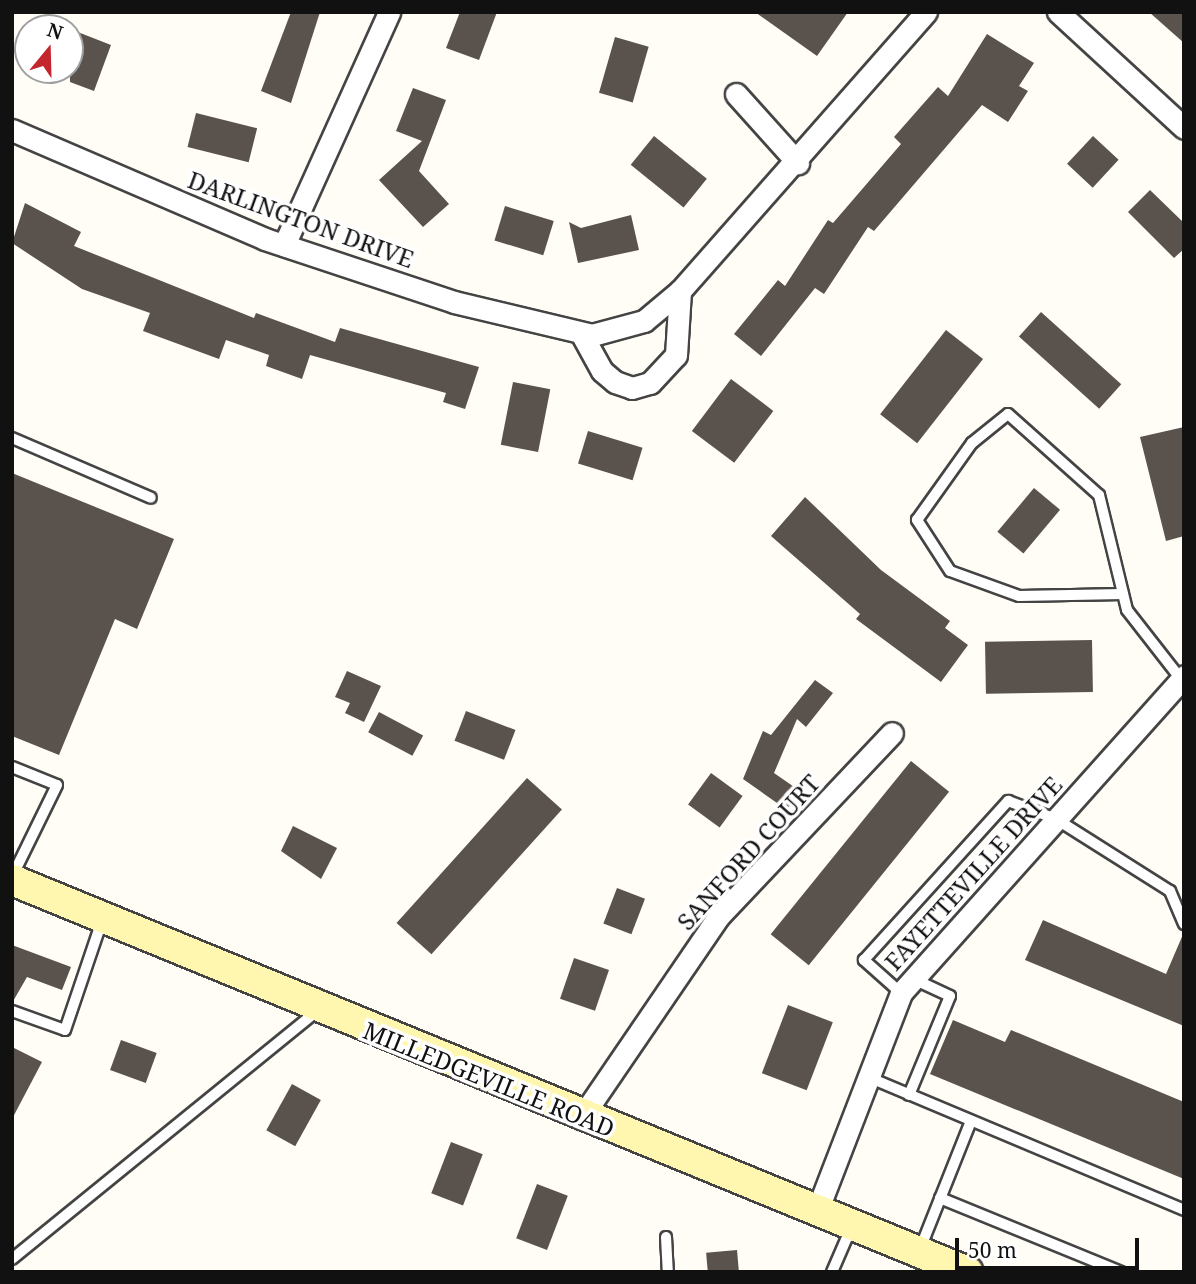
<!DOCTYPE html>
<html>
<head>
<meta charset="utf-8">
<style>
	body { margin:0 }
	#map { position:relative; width:1196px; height:1284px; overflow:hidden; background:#fffdf5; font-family:"Noto Serif",serif }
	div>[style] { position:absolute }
	.building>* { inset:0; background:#5a524d; transform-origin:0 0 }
	.roads { filter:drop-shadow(2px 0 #444) drop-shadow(-2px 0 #444) drop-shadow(0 2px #444) drop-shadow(0 -2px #444) }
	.lane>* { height:10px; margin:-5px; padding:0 5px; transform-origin:5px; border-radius:5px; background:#fff }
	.street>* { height:21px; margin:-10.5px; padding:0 10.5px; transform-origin:10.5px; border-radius:10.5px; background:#fff }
	.secondary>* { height:30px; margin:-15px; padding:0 15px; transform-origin:15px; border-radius:15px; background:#fff6b0 }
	span { translate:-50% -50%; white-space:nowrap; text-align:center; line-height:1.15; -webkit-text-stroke:7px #fff; paint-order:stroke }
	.street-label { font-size:24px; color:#111 }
	.frame { position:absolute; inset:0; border:14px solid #111; pointer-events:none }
	.north { position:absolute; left:14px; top:14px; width:70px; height:70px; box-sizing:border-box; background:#fff; border:2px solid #a0a0a0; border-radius:50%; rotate:19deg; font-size:19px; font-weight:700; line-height:28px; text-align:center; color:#111 }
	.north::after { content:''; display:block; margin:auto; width:24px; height:32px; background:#c4262e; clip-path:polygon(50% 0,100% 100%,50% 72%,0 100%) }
	.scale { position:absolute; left:955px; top:1238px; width:184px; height:32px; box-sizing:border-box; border:4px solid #111; border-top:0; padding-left:9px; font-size:21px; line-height:24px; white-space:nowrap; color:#111; -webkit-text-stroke:5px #fff; paint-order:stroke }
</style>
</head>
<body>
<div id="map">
	<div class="building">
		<i style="clip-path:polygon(291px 12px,320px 12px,291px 103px,261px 91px)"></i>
		<i style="clip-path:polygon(460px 12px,497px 12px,479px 60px,446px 48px)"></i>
		<i style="clip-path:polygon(755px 12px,848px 12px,817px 56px)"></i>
		<i style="clip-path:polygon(1149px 12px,1184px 12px,1184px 43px)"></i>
		<i style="clip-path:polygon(70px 29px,111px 45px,94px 91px,70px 82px)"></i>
		<i style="clip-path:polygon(987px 34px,1034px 63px,1019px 86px,1028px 91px,1008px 122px,982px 105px,874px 231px,868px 227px,824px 294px,815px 288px,761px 356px,734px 334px,778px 280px,785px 286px,828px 220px,833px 223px,901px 144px,894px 137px,938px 87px,948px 96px)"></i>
		<i style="left:615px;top:37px;width:35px;height:58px;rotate:16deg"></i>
		<i style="clip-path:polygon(413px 88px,446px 100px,419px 171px,449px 204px,423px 227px,379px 180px,422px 141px,396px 131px)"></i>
		<i style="left:196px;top:113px;width:63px;height:35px;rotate:14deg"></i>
		<i style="left:654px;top:136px;width:68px;height:37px;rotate:39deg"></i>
		<i style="left:1093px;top:136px;width:35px;height:38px;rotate:43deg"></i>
		<i style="clip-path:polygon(1150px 190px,1184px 223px,1184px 249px,1174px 258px,1128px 212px)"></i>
		<i style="clip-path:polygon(25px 203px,81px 232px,74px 246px,254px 318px,256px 313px,335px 342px,340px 328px,479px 367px,465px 409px,443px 402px,446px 393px,310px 355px,302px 379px,266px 366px,269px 355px,226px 340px,219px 359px,143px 331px,150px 313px,82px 289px,12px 243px)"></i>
		<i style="left:505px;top:206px;width:51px;height:36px;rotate:17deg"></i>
		<i style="clip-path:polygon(631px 215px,639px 250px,578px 263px,569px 222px,581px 228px)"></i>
		<i style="left:1041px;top:312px;width:108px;height:33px;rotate:42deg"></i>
		<i style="left:946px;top:330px;width:47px;height:107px;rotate:38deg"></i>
		<i style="left:731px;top:379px;width:53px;height:65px;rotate:37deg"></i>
		<i style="left:513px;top:382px;width:38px;height:64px;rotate:11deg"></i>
		<i style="clip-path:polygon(1184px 427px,1184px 536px,1166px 541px,1140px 437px)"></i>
		<i style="left:588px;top:431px;width:57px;height:34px;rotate:17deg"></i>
		<i style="clip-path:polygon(12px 473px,174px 539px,137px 629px,115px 619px,59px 755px,12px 736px)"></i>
		<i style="left:1034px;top:488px;width:34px;height:57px;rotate:40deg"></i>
		<i style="clip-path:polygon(805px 497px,881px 570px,950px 621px,945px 628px,968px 645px,941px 682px,856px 619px,860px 614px,771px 536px)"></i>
		<i style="left:1092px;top:640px;width:52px;height:107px;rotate:89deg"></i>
		<i style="clip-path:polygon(347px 671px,381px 686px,364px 722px,345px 713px,350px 703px,335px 697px)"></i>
		<i style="clip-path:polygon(815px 680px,833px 693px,806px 727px,797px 719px,774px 773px,800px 791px,787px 810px,743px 779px,763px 731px,771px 735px)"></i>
		<i style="left:466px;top:711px;width:53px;height:32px;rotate:21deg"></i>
		<i style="left:379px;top:712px;width:50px;height:23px;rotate:28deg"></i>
		<i style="left:911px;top:761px;width:49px;height:223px;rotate:39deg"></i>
		<i style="left:711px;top:773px;width:39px;height:39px;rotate:36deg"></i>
		<i style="left:527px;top:778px;width:47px;height:195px;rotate:42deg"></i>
		<i style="clip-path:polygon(293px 826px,337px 848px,321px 879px,281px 851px)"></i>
		<i style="left:617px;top:888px;width:30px;height:38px;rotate:21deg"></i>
		<i style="clip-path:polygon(1043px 920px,1166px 974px,1184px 932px,1184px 1026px,1025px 960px)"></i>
		<i style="clip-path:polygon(12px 945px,71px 967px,62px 990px,27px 977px,12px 1003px)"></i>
		<i style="left:574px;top:958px;width:37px;height:43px;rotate:19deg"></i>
		<i style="left:788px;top:1005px;width:48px;height:73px;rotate:21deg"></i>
		<i style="clip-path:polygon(953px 1020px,1005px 1042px,1011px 1030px,1184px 1102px,1184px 1179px,930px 1074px)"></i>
		<i style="left:121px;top:1040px;width:38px;height:32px;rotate:20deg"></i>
		<i style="clip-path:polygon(12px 1047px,42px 1062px,12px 1119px)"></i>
		<i style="left:292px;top:1084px;width:33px;height:53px;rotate:29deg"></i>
		<i style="left:451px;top:1142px;width:34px;height:55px;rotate:21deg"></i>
		<i style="left:537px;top:1184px;width:33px;height:58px;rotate:21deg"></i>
		<i style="left:737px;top:1250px;width:22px;height:31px;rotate:85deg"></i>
	</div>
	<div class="roads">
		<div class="lane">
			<i style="left:12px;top:438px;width:151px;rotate:23.3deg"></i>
			<i style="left:1123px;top:594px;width:104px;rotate:178.9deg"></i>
			<i style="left:1019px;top:596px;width:73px;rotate:-160.1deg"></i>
			<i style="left:950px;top:571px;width:61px;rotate:-122.9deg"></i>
			<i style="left:917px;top:520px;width:95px;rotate:-54.5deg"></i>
			<i style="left:972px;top:443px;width:46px;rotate:-38.9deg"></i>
			<i style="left:1008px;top:414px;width:122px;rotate:41.7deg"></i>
			<i style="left:1099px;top:495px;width:118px;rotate:76.3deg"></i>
			<i style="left:1127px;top:610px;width:88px;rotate:52deg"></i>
			<i style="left:12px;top:767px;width:48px;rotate:21.8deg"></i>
			<i style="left:57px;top:785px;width:102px;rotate:116.1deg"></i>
			<i style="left:901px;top:993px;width:50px;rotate:-138.3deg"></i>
			<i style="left:864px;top:960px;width:215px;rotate:-47.8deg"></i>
			<i style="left:1008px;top:801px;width:51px;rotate:20.6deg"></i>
			<i style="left:1056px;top:819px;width:135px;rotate:32.3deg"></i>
			<i style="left:1170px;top:891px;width:36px;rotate:67deg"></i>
			<i style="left:12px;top:1011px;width:56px;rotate:19.7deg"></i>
			<i style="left:65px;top:1030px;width:115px;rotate:-71.3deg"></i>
			<i style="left:868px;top:1077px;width:343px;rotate:22.8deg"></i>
			<i style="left:909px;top:1095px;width:107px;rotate:-67.5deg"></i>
			<i style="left:950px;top:996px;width:40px;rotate:-155deg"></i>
			<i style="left:940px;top:1198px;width:196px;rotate:22.2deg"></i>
			<i style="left:666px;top:1237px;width:35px;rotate:87deg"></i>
			<i style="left:920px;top:1249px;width:138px;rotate:-68.3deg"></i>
			<i style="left:12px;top:1259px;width:397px;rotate:-39.1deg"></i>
			<i style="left:832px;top:1272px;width:48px;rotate:-66.6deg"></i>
		</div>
		<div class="street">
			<i style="left:1058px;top:12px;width:171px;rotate:42.6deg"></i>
			<i style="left:736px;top:94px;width:93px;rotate:48.1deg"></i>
			<i style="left:12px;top:130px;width:275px;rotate:23.3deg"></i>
			<i style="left:265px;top:239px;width:199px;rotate:18.4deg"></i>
			<i style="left:454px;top:302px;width:142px;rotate:13.4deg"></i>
			<i style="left:592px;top:335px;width:54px;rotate:-15.1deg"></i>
			<i style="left:644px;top:321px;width:47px;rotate:-39.8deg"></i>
			<i style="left:680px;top:291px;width:372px;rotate:-48.6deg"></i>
			<i style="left:284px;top:245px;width:256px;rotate:-65.7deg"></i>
			<i style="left:581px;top:333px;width:43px;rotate:61.1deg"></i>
			<i style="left:602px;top:371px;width:17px;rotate:40deg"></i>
			<i style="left:615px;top:382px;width:18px;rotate:19deg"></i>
			<i style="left:632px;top:388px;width:19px;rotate:-16deg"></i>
			<i style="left:650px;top:383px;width:38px;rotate:-47deg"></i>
			<i style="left:676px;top:355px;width:64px;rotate:-86.4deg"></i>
			<i style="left:581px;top:1118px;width:243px;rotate:-55.7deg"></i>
			<i style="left:718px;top:917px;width:253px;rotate:-46.6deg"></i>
			<i style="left:817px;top:1211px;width:234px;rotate:-68.9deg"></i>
			<i style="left:901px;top:993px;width:425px;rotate:-48.2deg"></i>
		</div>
		<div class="secondary">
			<i style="left:12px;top:880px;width:1033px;rotate:22.3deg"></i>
		</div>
	</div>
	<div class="street-label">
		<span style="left:301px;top:219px;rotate:20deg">DARLINGTON DRIVE</span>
		<span style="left:748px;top:852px;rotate:-48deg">SANFORD COURT</span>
		<span style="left:973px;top:873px;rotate:-48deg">FAYETTEVILLE DRIVE</span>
		<span style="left:489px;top:1079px;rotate:22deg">MILLEDGEVILLE ROAD</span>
	</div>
	<div class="frame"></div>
	<div class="north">N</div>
	<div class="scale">50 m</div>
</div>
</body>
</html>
